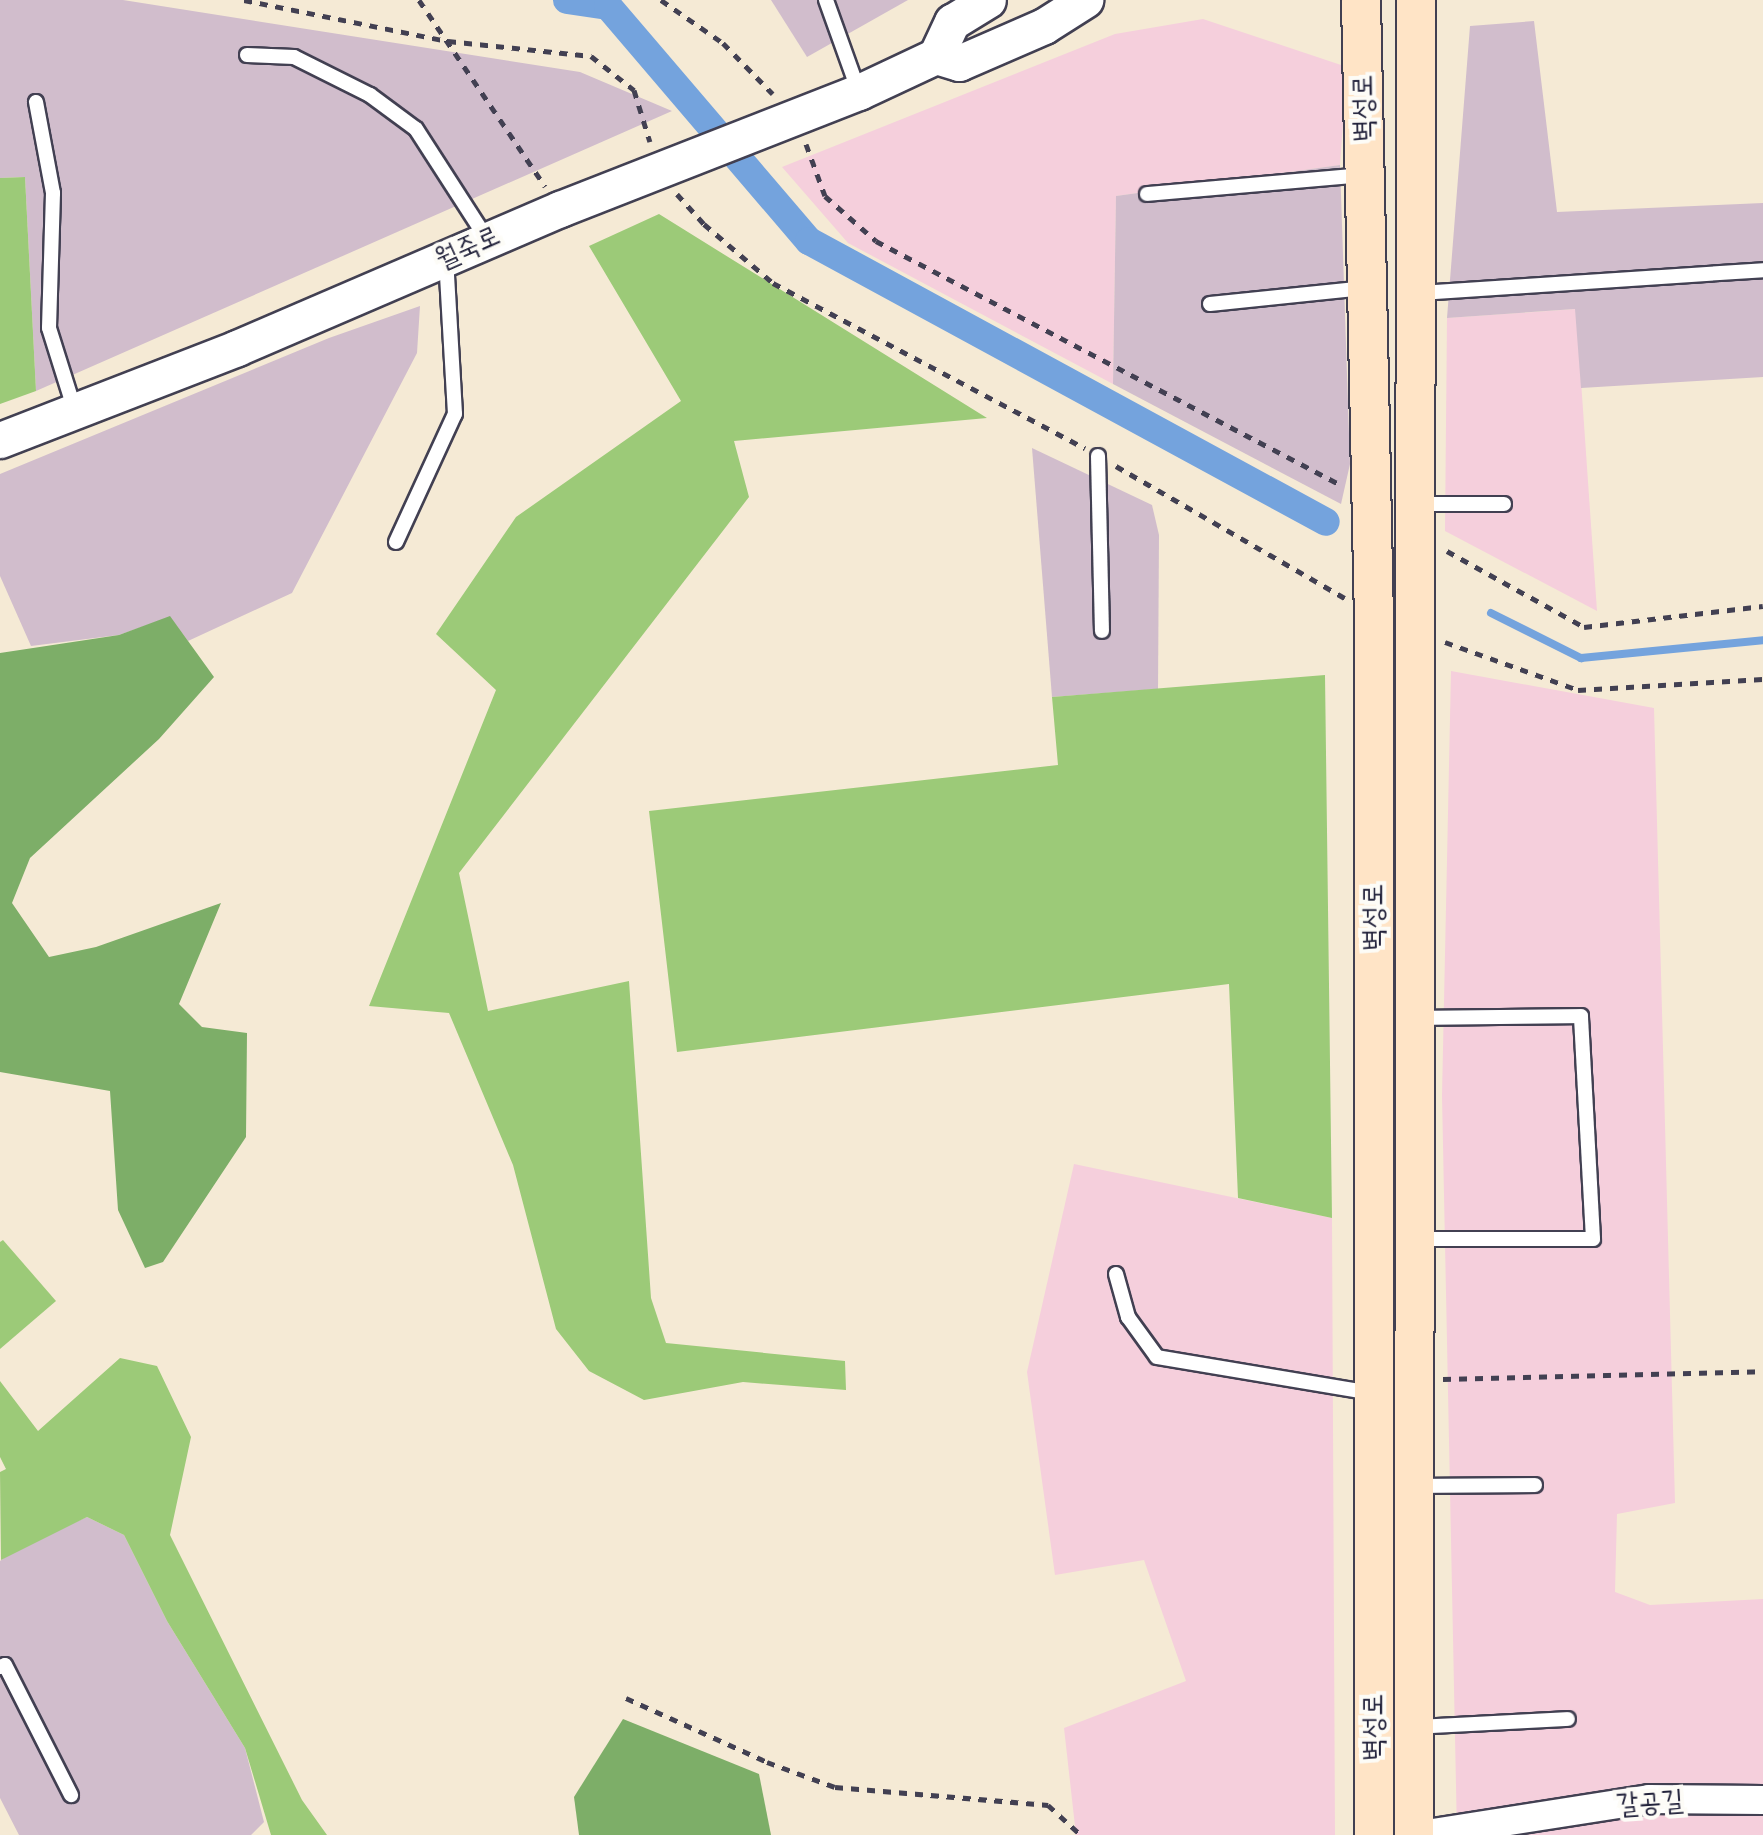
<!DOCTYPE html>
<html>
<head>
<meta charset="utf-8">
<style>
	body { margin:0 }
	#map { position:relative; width:1763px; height:1835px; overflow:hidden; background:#f5ead5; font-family:Pangolin,"Poor Story",sans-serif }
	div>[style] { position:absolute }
	.built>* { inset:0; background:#f5cfdc }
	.industrial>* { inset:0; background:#d1bdcc }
	.green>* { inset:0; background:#9cca78 }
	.forest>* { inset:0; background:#7dae68 }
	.stream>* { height:8px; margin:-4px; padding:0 4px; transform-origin:4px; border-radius:4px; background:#74a3dd }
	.canal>* { height:28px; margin:-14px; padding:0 14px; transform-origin:14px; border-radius:14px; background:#74a3dd }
	.path>* { height:5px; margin-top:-2.5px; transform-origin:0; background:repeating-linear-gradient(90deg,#424052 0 8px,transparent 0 16px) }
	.roads { filter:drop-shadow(2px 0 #424052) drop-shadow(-2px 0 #424052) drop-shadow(0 2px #424052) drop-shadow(0 -2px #424052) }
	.service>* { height:14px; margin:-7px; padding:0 7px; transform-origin:7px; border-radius:7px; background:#fff }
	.minor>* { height:28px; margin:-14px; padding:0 14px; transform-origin:14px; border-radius:14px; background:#fff }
	.tertiary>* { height:35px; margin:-17.5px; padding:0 17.5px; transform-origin:17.5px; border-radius:17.5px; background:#fff }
	.secondary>* { height:38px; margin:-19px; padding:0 19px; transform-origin:19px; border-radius:19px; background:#ffe4c6 }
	span { translate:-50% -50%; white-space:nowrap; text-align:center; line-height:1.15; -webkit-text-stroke:8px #fdfcf7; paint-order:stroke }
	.street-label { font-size:28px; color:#22223b }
</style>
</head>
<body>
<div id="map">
	<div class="built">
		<i style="clip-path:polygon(1203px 19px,1347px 67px,1340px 165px,1116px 196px,1113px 384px,848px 243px,782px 167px,1115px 34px)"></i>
		<i style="clip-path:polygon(1576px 309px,1597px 611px,1445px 531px,1447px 318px)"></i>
		<i style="clip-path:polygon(1451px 671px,1654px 708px,1675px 1503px,1617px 1514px,1615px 1592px,1650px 1605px,1763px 1599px,1763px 1835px,1457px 1835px,1442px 1096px)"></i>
		<i style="clip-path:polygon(1074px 1164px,1332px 1218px,1335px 1835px,1076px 1835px,1064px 1728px,1186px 1681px,1144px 1560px,1055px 1575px,1027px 1372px)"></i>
	</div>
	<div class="industrial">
		<i style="clip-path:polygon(0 0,123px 0,580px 72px,672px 111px,36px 391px,25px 177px,0 178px)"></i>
		<i style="clip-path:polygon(771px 0,908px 0,807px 57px)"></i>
		<i style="clip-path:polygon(1534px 21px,1557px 212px,1763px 203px,1763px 377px,1581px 388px,1575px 309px,1447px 318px,1470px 26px)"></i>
		<i style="clip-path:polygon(1340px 165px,1350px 464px,1341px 504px,1113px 384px,1116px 196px)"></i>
		<i style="clip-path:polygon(420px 306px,417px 353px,292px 593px,188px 641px,170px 617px,119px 635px,31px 646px,0 576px,0 474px,329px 338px)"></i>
		<i style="clip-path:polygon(1032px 448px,1152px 505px,1159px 535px,1158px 689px,1052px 697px)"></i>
		<i style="clip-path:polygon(87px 1517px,124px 1535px,167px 1621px,245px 1748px,264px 1822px,251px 1835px,19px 1835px,0 1798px,0 1561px,19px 1547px)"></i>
	</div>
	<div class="green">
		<i style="clip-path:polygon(25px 177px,36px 391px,0 404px,0 178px)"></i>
		<i style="clip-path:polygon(659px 214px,987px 418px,734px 441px,749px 497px,459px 873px,488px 1011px,629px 981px,651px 1298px,666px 1343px,845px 1361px,846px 1390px,743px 1382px,644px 1400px,589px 1371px,556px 1329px,513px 1165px,449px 1013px,369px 1006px,496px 690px,436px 634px,516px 517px,681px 401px,589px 246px)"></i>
		<i style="clip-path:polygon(1325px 675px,1332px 1218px,1238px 1198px,1229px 984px,677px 1052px,649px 811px,1058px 765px,1052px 697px)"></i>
		<i style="clip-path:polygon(3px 1240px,56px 1301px,0 1349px,0 1242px)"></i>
		<i style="clip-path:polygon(120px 1358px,157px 1366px,191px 1437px,170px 1535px,302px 1800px,327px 1835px,271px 1835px,245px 1748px,167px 1621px,124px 1535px,87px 1517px,1px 1560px,0 1472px,6px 1469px,0 1457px,0 1381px,38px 1431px)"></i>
	</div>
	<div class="forest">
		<i style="clip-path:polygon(170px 616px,214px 677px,159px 739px,30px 858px,12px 903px,49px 957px,96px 947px,221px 903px,179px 1004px,202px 1027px,247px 1033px,246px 1137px,163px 1262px,145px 1268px,118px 1210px,110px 1091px,0 1072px,0 653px,119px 635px)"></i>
		<i style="clip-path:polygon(623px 1719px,759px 1774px,771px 1835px,579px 1835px,574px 1797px)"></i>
	</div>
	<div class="stream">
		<i style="left:1491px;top:613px;width:101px;rotate:26.6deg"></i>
		<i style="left:1581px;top:658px;width:183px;rotate:-5.6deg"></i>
	</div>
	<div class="canal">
		<i style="left:567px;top:0;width:41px;rotate:8.3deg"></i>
		<i style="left:608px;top:6px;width:309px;rotate:49.5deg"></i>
		<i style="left:809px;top:241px;width:588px;rotate:28.52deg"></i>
	</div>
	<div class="path">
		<i style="left:244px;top:0;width:208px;rotate:11.4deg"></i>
		<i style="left:448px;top:41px;width:144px;rotate:6deg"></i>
		<i style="left:591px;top:56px;width:55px;rotate:38.3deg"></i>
		<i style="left:634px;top:90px;width:54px;rotate:72.9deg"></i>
		<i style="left:419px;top:0;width:225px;rotate:55.9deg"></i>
		<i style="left:661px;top:0;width:75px;rotate:34.7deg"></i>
		<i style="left:723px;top:43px;width:71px;rotate:45.6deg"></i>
		<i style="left:806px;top:144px;width:55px;rotate:69.9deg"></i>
		<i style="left:825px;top:196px;width:68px;rotate:41.4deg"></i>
		<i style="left:876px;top:241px;width:525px;rotate:27.69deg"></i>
		<i style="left:677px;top:194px;width:40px;rotate:48deg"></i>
		<i style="left:704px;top:224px;width:91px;rotate:40.5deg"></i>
		<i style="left:773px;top:283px;width:353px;rotate:27.9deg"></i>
		<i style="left:1116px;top:466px;width:264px;rotate:30deg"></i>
		<i style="left:1447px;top:551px;width:157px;rotate:29deg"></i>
		<i style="left:1584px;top:627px;width:180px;rotate:-6.7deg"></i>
		<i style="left:1445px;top:642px;width:141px;rotate:19.8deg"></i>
		<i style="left:1578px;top:690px;width:185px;rotate:-3.4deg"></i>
		<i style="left:1443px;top:1379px;width:320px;rotate:-1.4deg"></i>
		<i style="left:626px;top:1698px;width:155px;rotate:24.4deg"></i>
		<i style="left:767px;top:1762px;width:72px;rotate:20.2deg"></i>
		<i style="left:835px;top:1787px;width:214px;rotate:4.8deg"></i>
		<i style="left:1048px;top:1805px;width:45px;rotate:42.3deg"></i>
	</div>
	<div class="roads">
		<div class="service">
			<i style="left:826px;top:0;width:98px;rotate:70.3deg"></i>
			<i style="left:247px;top:55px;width:47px;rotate:2.4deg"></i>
			<i style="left:294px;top:57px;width:85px;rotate:26.6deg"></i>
			<i style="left:370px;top:95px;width:57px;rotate:36.5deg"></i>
			<i style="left:416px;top:129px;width:131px;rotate:57.2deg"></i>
			<i style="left:36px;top:102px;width:93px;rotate:79.4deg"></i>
			<i style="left:53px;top:193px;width:135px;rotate:91.7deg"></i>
			<i style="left:49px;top:328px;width:84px;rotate:72.6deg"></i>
			<i style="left:1147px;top:194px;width:219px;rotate:-5deg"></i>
			<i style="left:1420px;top:293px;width:344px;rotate:-3.8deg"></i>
			<i style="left:1210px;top:304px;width:157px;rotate:-5.9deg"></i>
			<i style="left:1098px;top:456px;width:175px;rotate:88.7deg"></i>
			<i style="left:1415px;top:504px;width:89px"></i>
			<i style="left:396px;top:542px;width:141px;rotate:-65.3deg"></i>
			<i style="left:455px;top:414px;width:155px;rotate:-93.3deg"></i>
			<i style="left:1416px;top:1239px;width:177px"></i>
			<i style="left:1593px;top:1239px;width:223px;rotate:-93.1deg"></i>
			<i style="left:1581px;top:1016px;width:163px;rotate:179.3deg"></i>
			<i style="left:1116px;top:1274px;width:45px;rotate:74.4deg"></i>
			<i style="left:1128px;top:1317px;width:49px;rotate:54.1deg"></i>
			<i style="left:1157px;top:1357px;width:219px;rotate:9.5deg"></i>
			<i style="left:1416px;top:1486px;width:119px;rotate:-0.5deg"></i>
			<i style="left:0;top:1667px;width:5px;rotate:-22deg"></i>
			<i style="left:5px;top:1665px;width:146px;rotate:63.1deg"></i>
			<i style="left:1415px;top:1727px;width:153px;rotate:-3deg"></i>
		</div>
		<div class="minor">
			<i style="left:1420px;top:1835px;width:232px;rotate:-8.9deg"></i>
			<i style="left:1649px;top:1799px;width:114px;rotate:0.5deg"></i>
		</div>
		<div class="tertiary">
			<i style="left:936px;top:56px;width:24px;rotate:17deg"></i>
			<i style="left:959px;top:63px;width:93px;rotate:-23.5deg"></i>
			<i style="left:1044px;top:26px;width:49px;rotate:-32.4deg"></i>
			<i style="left:0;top:440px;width:254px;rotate:-21.2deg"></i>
			<i style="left:237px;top:348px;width:352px;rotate:-23.3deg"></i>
			<i style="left:560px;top:209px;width:321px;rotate:-21.4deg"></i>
			<i style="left:859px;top:92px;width:85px;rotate:-25.1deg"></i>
			<i style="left:936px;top:56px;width:38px;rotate:-65deg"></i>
			<i style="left:952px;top:22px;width:42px;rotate:-31.4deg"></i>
		</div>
		<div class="secondary">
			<i style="left:1361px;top:0;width:623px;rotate:88.8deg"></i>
			<i style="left:1374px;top:623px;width:1212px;rotate:90deg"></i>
			<i style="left:1414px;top:1835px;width:1835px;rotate:-89.94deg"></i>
		</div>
	</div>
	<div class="street-label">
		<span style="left:1364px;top:108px;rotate:-91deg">벽성로</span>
		<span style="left:468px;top:248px;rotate:-24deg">월죽로</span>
		<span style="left:1374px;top:917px;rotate:-90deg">벽성로</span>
		<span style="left:1374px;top:1727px;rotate:-90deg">벽성로</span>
		<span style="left:1650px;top:1803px;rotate:-4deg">갈공길</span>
	</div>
</div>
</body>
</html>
